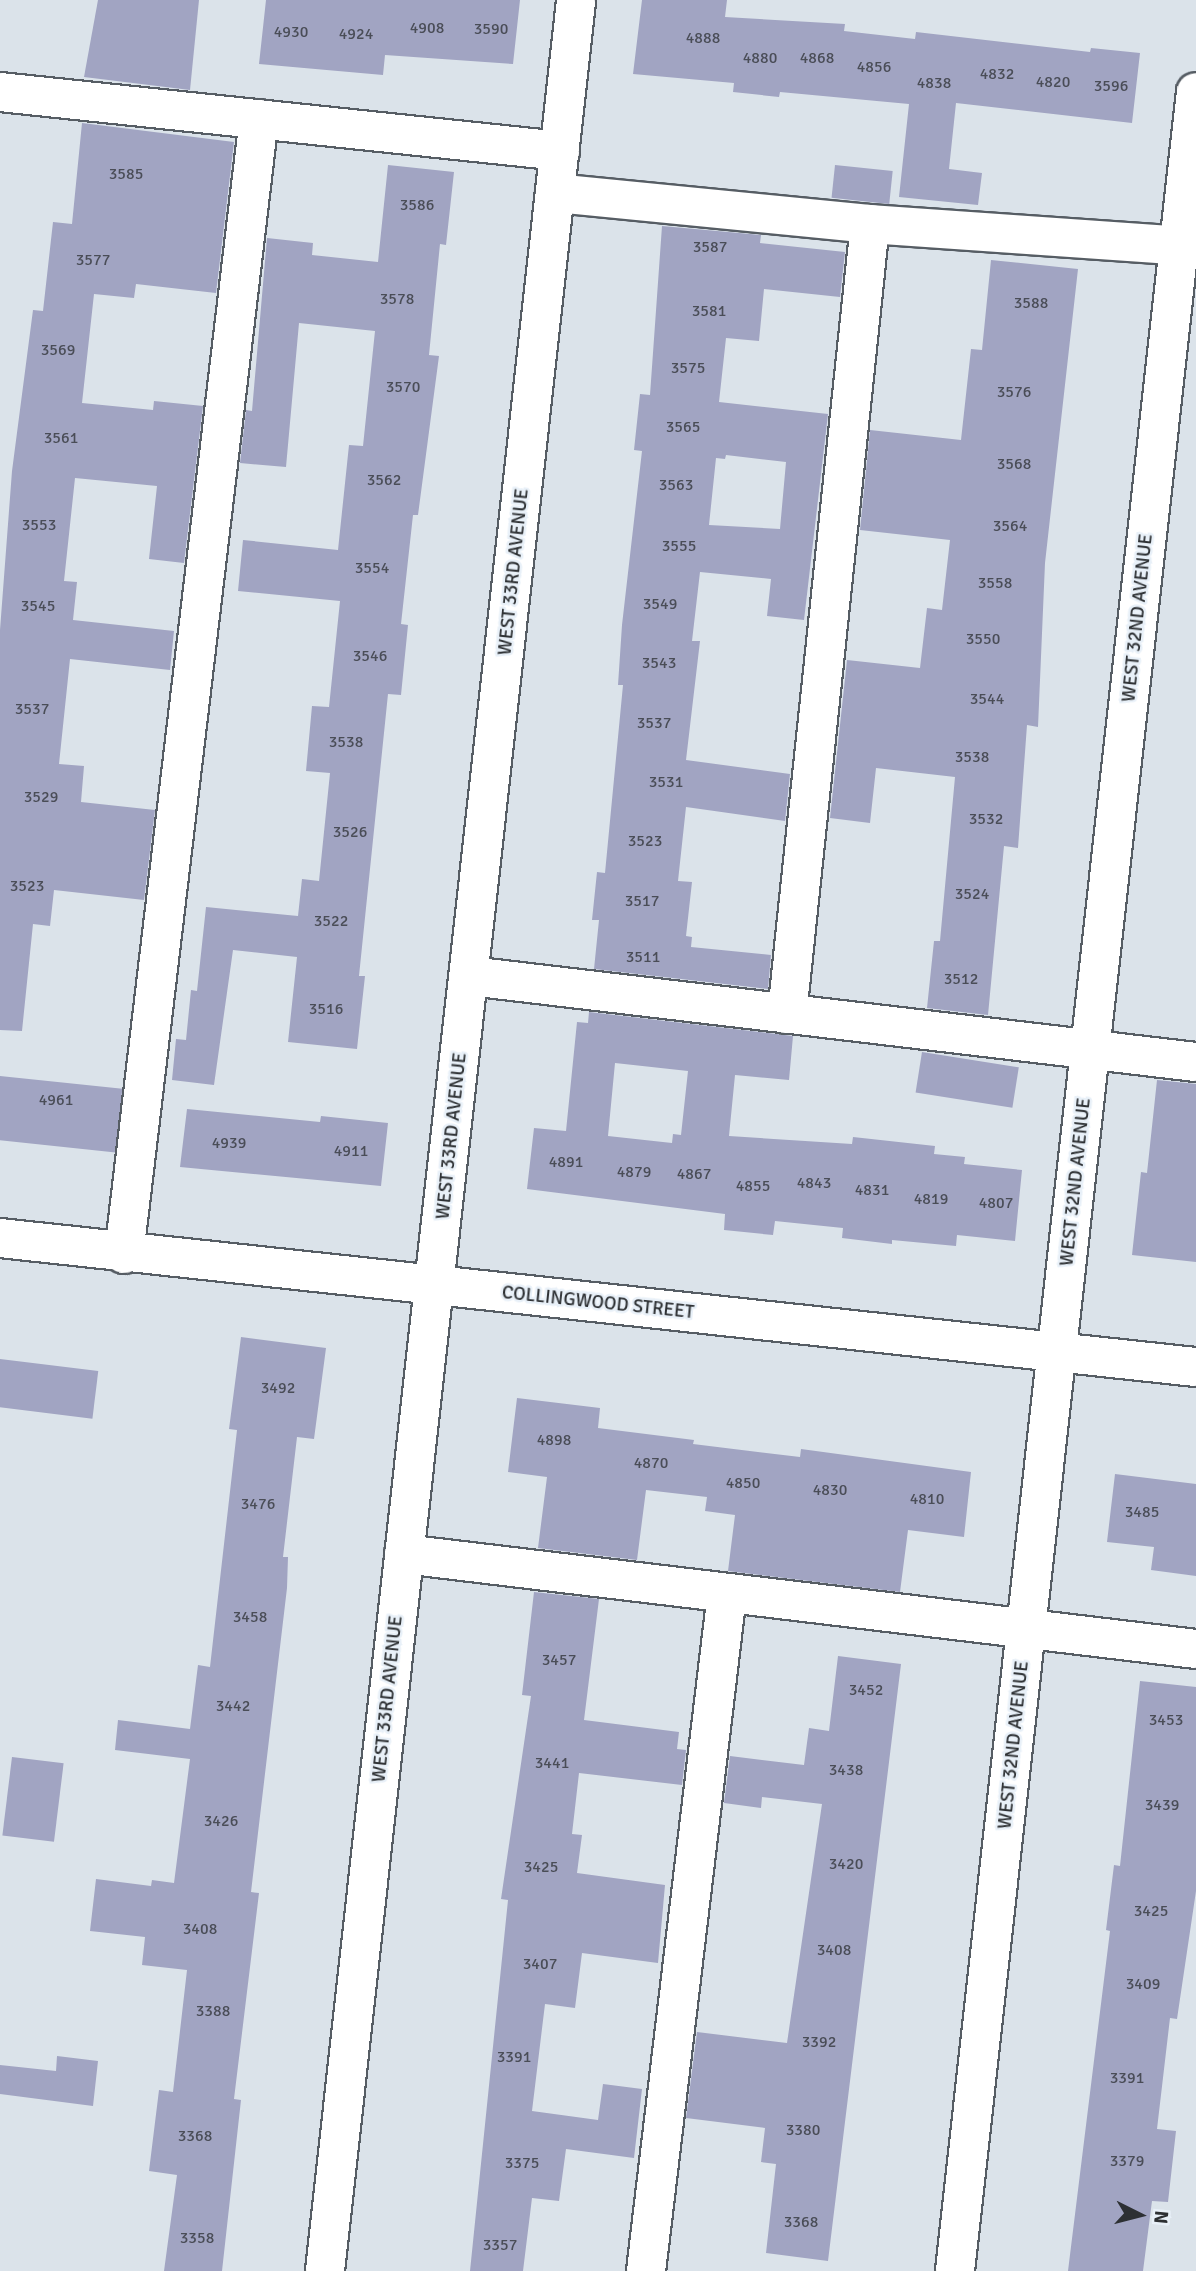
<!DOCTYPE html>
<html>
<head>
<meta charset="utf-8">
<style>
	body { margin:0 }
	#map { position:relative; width:1196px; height:2271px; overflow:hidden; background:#dbe3ea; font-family:Signika,sans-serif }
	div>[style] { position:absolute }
	.building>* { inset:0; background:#a1a4c2; transform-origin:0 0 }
	.roads { filter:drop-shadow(2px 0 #565d64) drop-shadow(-2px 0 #565d64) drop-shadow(0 2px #565d64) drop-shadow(0 -2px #565d64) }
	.minor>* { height:38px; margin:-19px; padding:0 19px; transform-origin:19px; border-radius:19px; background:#fff }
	span { translate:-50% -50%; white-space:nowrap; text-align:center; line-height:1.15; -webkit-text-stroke:5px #e8f0f8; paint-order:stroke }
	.number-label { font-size:16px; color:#4a4d57 }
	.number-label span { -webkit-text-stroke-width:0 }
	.street-label { font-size:19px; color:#2d3033 }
	.north { position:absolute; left:1105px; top:2180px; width:70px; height:70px; -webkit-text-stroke:5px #e8f0f8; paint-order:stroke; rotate:96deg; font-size:19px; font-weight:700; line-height:28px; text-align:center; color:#2d3033 }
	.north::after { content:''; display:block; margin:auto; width:24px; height:32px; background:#2d3033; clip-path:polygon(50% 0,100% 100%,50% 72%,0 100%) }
</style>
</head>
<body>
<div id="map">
	<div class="building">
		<i style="clip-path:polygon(98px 0,199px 0,190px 90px,84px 77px)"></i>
		<i style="clip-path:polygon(266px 0,520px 0,513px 64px,385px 55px,383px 75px,259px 64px)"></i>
		<i style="clip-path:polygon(642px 0,727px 0,725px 17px,845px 24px,844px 31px,915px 39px,916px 32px,1090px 52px,1091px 48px,1140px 53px,1132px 123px,956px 103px,949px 169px,982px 173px,978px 205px,899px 197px,909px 104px,780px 92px,779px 97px,733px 92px,734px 83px,633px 74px)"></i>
		<i style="clip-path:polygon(82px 123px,234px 142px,216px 293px,136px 284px,134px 298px,94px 294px,82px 403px,153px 410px,154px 401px,203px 406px,184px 563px,149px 559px,157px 486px,75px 478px,64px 581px,77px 582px,73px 620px,174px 631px,170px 670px,70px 659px,59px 764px,84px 766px,81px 802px,155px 810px,144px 900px,54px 890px,50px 926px,33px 924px,22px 1031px,0 1030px,0 630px,12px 471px,33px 310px,43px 311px,53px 222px,72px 224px)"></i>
		<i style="clip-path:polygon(388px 165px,454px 172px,446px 245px,440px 244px,429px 355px,439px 356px,418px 515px,413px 515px,401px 624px,408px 625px,401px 695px,388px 694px,359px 976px,365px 976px,357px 1049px,288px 1042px,297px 957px,233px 950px,214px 1085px,172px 1080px,176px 1039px,186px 1040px,191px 990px,197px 991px,206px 907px,298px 916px,302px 879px,319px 881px,330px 773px,306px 771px,312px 706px,329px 707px,340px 601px,238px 591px,243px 540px,338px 550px,349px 445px,363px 446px,375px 331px,299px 323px,286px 467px,240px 463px,246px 410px,252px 411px,267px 238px,313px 243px,312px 255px,378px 262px)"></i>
		<i style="left:835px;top:165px;width:58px;height:33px;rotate:6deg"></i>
		<i style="clip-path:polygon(evenodd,662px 226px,761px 235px,760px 243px,845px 252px,840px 297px,764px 289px,759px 341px,726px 338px,719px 402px,828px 414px,804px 620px,767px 616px,771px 579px,700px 572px,692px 641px,700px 641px,686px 760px,790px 774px,785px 821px,686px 807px,678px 881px,692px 882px,686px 936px,692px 937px,691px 947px,771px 955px,768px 989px,594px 969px,599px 920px,592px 920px,597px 872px,605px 873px,623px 685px,618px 685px,622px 625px,642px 451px,634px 450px,640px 394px,650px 395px,662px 226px,726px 455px,786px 462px,780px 529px,709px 525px,716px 458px,725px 459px,726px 455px)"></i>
		<i style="clip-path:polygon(991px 260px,1078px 269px,1045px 563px,1038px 727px,1027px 725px,1018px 848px,1004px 846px,988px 1015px,927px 1008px,934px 941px,940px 941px,955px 777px,876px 768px,870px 823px,830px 818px,847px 660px,920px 668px,927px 608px,942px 610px,950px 540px,860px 530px,870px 430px,961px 440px,971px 349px,982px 350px)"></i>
		<i style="clip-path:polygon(evenodd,589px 1012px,793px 1036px,789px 1080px,735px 1075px,729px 1136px,852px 1144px,853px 1137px,935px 1146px,934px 1154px,965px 1157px,964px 1164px,1022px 1170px,1015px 1241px,957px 1235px,956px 1246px,892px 1240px,892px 1244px,842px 1238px,843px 1228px,775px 1221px,773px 1235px,724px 1230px,725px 1214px,527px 1189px,534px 1128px,566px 1131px,577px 1022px,588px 1023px,589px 1012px,615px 1063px,688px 1071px,681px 1135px,673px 1134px,672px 1143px,608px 1136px,615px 1063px)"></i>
		<i style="left:922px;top:1052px;width:98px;height:41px;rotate:9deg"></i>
		<i style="left:0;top:1076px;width:123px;height:64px;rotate:6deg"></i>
		<i style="clip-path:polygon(1157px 1080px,1196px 1084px,1196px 1262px,1132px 1255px,1141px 1172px,1147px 1173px)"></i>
		<i style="clip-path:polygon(187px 1109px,320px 1122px,321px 1116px,388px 1123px,381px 1186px,180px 1167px)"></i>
		<i style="clip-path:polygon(241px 1337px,326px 1348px,314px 1439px,297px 1437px,283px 1557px,288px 1557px,287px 1588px,251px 1892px,259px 1893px,234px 2099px,241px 2100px,222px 2271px,164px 2271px,177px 2175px,149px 2171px,159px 2090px,173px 2092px,187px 1970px,142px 1965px,145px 1937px,90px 1931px,96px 1879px,151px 1886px,152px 1880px,174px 1883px,190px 1759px,115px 1750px,118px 1720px,190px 1729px,198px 1665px,210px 1667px,237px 1430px,229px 1429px)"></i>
		<i style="left:0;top:1359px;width:99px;height:48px;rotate:7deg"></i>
		<i style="clip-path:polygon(517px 1398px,600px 1408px,598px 1428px,694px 1440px,693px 1444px,800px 1457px,801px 1449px,971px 1472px,964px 1537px,908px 1530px,900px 1592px,728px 1571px,735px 1515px,705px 1511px,707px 1497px,646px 1490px,637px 1560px,538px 1548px,547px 1477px,508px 1472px)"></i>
		<i style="clip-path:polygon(1115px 1474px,1196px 1484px,1196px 1576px,1151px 1570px,1154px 1547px,1107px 1542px)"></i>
		<i style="clip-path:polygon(534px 1592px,599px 1599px,584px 1720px,679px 1732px,677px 1749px,686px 1750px,682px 1785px,579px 1773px,572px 1834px,582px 1835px,577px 1873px,665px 1885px,658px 1963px,582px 1953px,575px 2008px,545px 2004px,532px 2111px,598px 2120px,603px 2084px,642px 2089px,634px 2158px,566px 2149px,559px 2201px,532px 2198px,523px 2271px,470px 2271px,508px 1900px,501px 1899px,531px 1696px,522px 1695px)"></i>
		<i style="clip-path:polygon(838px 1656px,901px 1664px,828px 2261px,766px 2253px,776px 2164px,761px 2162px,765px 2128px,686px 2118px,697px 2032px,787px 2043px,822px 1804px,762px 1797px,761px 1808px,724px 1803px,730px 1756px,804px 1765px,809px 1728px,829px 1731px)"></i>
		<i style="clip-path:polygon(1140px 1681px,1196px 1687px,1196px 1891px,1177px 2019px,1170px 2018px,1157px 2129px,1176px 2131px,1168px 2202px,1152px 2201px,1143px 2271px,1068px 2271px,1110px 1931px,1106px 1930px,1114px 1865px,1120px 1866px)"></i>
		<i style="left:12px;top:1757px;width:52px;height:79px;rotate:7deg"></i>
		<i style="clip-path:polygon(57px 2056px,98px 2061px,93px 2106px,0 2094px,0 2065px,56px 2071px)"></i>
	</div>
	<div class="roads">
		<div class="minor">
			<i style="left:0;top:92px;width:563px;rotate:6.01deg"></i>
			<i style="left:555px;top:193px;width:317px;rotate:5.6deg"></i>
			<i style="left:870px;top:224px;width:327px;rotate:4deg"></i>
			<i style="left:470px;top:976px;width:731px;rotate:6.76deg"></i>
			<i style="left:787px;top:1014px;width:794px;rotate:-84deg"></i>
			<i style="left:0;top:1238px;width:1203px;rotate:6.16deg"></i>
			<i style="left:124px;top:1254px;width:1143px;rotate:-83.22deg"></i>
			<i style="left:404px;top:1554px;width:798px;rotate:6.84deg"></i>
			<i style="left:325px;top:2271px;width:2285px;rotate:-83.69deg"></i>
			<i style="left:646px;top:2271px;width:682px;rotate:-83.18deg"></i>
			<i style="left:955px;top:2271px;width:2192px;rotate:-83.69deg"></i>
		</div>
	</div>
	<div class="number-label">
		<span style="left:427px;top:28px">4908</span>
		<span style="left:491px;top:29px">3590</span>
		<span style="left:291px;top:32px">4930</span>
		<span style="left:356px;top:34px">4924</span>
		<span style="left:703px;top:38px">4888</span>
		<span style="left:760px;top:58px">4880</span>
		<span style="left:817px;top:58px">4868</span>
		<span style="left:874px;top:67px">4856</span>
		<span style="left:997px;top:74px">4832</span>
		<span style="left:1053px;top:82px">4820</span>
		<span style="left:934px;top:83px">4838</span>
		<span style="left:1111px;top:86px">3596</span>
		<span style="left:126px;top:174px">3585</span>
		<span style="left:417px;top:205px">3586</span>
		<span style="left:710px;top:247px">3587</span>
		<span style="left:93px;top:260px">3577</span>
		<span style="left:397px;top:299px">3578</span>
		<span style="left:1031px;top:303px">3588</span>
		<span style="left:709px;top:311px">3581</span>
		<span style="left:58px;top:350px">3569</span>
		<span style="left:688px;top:368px">3575</span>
		<span style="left:403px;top:387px">3570</span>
		<span style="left:1014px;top:392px">3576</span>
		<span style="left:683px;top:427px">3565</span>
		<span style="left:61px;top:438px">3561</span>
		<span style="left:1014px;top:464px">3568</span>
		<span style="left:384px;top:480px">3562</span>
		<span style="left:676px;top:485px">3563</span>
		<span style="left:39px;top:525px">3553</span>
		<span style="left:1010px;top:526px">3564</span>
		<span style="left:679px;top:546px">3555</span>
		<span style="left:372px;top:568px">3554</span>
		<span style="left:995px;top:583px">3558</span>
		<span style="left:660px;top:604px">3549</span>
		<span style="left:38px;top:606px">3545</span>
		<span style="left:983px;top:639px">3550</span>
		<span style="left:370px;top:656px">3546</span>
		<span style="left:659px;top:663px">3543</span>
		<span style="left:987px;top:699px">3544</span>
		<span style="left:32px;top:709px">3537</span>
		<span style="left:654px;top:723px">3537</span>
		<span style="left:346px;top:742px">3538</span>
		<span style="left:972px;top:757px">3538</span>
		<span style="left:666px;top:782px">3531</span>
		<span style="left:41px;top:797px">3529</span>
		<span style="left:986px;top:819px">3532</span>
		<span style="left:350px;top:832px">3526</span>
		<span style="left:645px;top:841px">3523</span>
		<span style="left:27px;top:886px">3523</span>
		<span style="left:972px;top:894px">3524</span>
		<span style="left:642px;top:901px">3517</span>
		<span style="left:331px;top:921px">3522</span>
		<span style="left:643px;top:957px">3511</span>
		<span style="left:961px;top:979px">3512</span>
		<span style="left:326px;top:1009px">3516</span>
		<span style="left:56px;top:1100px">4961</span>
		<span style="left:229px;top:1143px">4939</span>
		<span style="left:351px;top:1151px">4911</span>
		<span style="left:566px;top:1162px">4891</span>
		<span style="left:634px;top:1172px">4879</span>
		<span style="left:694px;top:1174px">4867</span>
		<span style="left:814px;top:1183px">4843</span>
		<span style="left:753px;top:1186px">4855</span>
		<span style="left:872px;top:1190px">4831</span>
		<span style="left:931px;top:1199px">4819</span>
		<span style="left:996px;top:1203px">4807</span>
		<span style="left:278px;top:1388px">3492</span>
		<span style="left:554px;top:1440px">4898</span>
		<span style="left:651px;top:1463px">4870</span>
		<span style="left:743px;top:1483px">4850</span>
		<span style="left:830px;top:1490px">4830</span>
		<span style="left:927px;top:1499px">4810</span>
		<span style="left:258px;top:1504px">3476</span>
		<span style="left:1142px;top:1512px">3485</span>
		<span style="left:250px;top:1617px">3458</span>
		<span style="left:559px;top:1660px">3457</span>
		<span style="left:866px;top:1690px">3452</span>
		<span style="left:233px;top:1706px">3442</span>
		<span style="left:1166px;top:1720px">3453</span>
		<span style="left:552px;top:1763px">3441</span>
		<span style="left:846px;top:1770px">3438</span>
		<span style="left:1162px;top:1805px">3439</span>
		<span style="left:221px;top:1821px">3426</span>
		<span style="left:846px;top:1864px">3420</span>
		<span style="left:541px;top:1867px">3425</span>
		<span style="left:1151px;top:1911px">3425</span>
		<span style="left:200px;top:1929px">3408</span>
		<span style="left:834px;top:1950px">3408</span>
		<span style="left:540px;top:1964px">3407</span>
		<span style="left:1143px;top:1984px">3409</span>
		<span style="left:213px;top:2011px">3388</span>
		<span style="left:819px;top:2042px">3392</span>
		<span style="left:514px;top:2057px">3391</span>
		<span style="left:1127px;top:2078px">3391</span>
		<span style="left:803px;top:2130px">3380</span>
		<span style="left:195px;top:2136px">3368</span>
		<span style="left:1127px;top:2161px">3379</span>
		<span style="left:522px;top:2163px">3375</span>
		<span style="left:801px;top:2222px">3368</span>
		<span style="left:197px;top:2238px">3358</span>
		<span style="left:500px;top:2245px">3357</span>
	</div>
	<div class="street-label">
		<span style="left:514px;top:572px;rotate:-84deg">WEST 33RD AVENUE</span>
		<span style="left:1138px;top:618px;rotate:-84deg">WEST 32ND AVENUE</span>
		<span style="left:452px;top:1136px;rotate:-84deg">WEST 33RD AVENUE</span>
		<span style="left:1076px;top:1182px;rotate:-84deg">WEST 32ND AVENUE</span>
		<span style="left:598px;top:1303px;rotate:6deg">COLLINGWOOD STREET</span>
		<span style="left:388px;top:1699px;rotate:-84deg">WEST 33RD AVENUE</span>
		<span style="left:1014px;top:1745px;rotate:-84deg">WEST 32ND AVENUE</span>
	</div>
	<div class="north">N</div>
</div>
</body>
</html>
